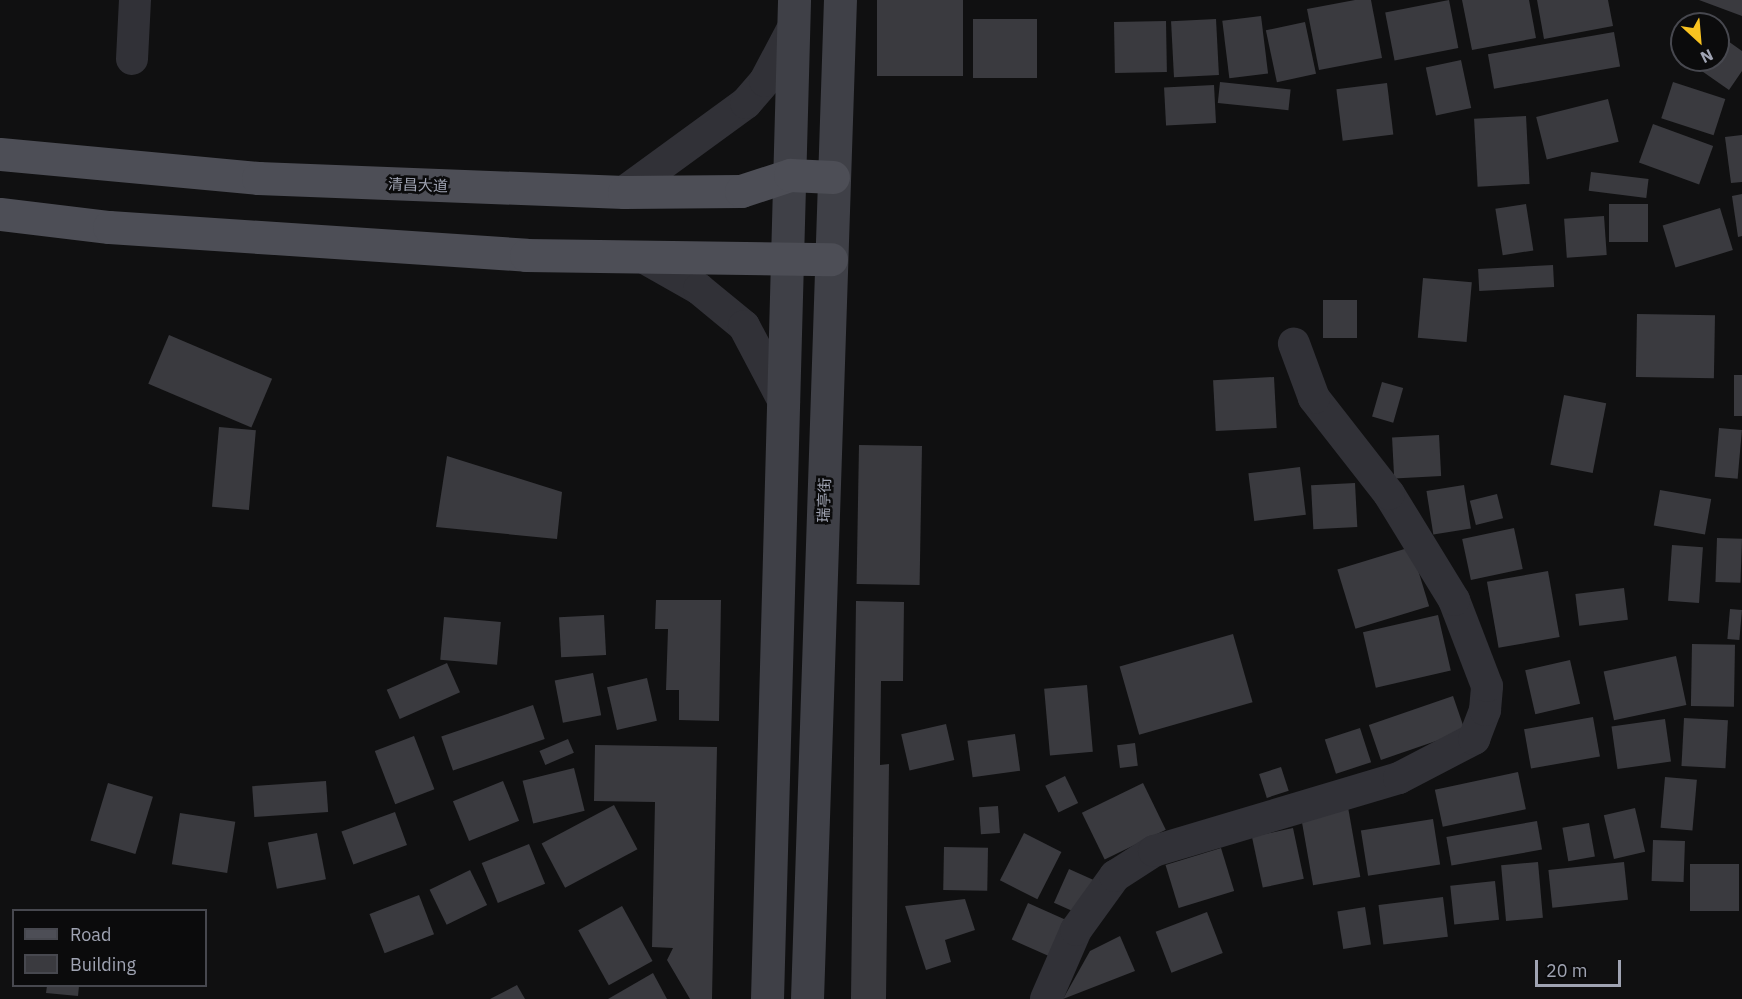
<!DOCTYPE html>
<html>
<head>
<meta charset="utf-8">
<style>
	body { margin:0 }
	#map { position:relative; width:1742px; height:999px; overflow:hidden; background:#101011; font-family:"IBM Plex Sans","Noto Sans SC",sans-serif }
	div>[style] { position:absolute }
	.building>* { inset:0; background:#3a3a3f; transform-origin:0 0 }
	.minor>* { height:32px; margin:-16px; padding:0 16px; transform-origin:16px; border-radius:16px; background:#313137 }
	.secondary>* { height:33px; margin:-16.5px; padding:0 16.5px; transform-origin:16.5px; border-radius:16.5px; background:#3f4047 }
	.primary>* { height:33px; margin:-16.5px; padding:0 16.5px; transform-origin:16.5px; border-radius:16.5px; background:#4d4e56 }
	span { translate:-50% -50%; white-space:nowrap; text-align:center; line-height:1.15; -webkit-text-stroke:5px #0b0b0c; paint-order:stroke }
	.street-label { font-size:15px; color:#a0a4b3 }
	.legend { position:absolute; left:12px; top:909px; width:195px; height:78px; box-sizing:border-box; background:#0b0b0c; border:2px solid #47484f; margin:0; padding:8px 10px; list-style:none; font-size:18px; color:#a0a4b3 }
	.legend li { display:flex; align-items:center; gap:12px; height:30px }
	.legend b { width:30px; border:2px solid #47484f }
	.north { position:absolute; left:1670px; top:12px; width:60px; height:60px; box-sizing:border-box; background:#0b0b0c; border:2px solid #47484f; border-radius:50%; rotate:154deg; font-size:16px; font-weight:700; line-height:24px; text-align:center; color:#a0a4b3 }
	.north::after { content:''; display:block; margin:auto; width:21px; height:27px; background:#f9c320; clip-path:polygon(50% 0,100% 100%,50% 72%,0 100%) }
	.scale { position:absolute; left:1535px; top:960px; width:86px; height:27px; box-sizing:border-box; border:3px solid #a0a4b3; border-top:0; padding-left:8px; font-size:18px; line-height:21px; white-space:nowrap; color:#a0a4b3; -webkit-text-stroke:4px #0b0b0c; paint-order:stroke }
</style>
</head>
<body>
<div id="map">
	<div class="building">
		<i style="left:877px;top:0;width:86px;height:76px"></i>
		<i style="clip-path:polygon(1355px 0,1371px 0,1382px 58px,1319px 70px,1307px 9px)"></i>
		<i style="left:1449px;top:0;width:49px;height:65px;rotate:79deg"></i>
		<i style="clip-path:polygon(1462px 0,1529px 0,1536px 38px,1472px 50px)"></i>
		<i style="clip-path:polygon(1537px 0,1608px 0,1613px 26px,1544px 39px)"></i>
		<i style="clip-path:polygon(1699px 0,1742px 0,1742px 16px)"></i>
		<i style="left:1261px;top:16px;width:58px;height:39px;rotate:83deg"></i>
		<i style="left:973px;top:19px;width:64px;height:59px"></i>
		<i style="left:1216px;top:19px;width:56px;height:45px;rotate:87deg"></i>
		<i style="left:1166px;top:21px;width:51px;height:52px;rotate:89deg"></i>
		<i style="left:1305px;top:22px;width:53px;height:40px;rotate:78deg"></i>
		<i style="left:1614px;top:32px;width:35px;height:128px;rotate:80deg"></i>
		<i style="clip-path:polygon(1718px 34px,1742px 51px,1742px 71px,1729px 90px,1686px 60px,1718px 60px)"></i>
		<i style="left:1461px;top:60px;width:49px;height:36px;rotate:78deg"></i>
		<i style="left:1220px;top:82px;width:71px;height:21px;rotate:6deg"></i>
		<i style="left:1673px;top:82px;width:55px;height:38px;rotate:18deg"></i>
		<i style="left:1387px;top:83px;width:52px;height:51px;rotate:83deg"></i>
		<i style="left:1214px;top:85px;width:38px;height:50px;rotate:87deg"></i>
		<i style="left:1608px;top:99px;width:44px;height:74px;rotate:76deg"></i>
		<i style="left:1526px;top:116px;width:68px;height:52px;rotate:87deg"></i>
		<i style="left:1653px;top:124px;width:64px;height:41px;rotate:20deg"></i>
		<i style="clip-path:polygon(1742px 135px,1742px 182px,1731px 183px,1725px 137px)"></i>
		<i style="left:1591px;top:172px;width:58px;height:19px;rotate:7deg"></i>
		<i style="clip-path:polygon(1742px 194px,1742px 236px,1738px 237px,1732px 196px)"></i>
		<i style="left:1526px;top:204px;width:47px;height:31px;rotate:81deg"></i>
		<i style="left:1609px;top:204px;width:39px;height:38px"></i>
		<i style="left:1720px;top:208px;width:44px;height:60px;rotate:73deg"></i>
		<i style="left:1604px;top:216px;width:39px;height:40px;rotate:86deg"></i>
		<i style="left:1553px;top:265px;width:22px;height:75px;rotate:87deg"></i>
		<i style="left:1423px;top:278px;width:49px;height:60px;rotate:5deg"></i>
		<i style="left:1357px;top:300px;width:38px;height:34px;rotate:90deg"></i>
		<i style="left:1637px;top:314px;width:78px;height:63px;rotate:1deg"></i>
		<i style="left:169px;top:335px;width:112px;height:53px;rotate:23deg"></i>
		<i style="left:1734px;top:375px;width:8px;height:41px"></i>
		<i style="left:1274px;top:377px;width:51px;height:61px;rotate:87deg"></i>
		<i style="left:1382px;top:382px;width:22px;height:36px;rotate:16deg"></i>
		<i style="left:1564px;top:395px;width:43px;height:71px;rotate:11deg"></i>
		<i style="left:219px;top:427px;width:37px;height:80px;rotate:5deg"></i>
		<i style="left:1719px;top:428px;width:23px;height:49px;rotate:5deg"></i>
		<i style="left:1439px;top:435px;width:41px;height:47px;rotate:87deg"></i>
		<i style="left:859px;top:445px;width:63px;height:139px;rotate:1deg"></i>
		<i style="clip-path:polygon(447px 456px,562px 492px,557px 539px,436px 527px)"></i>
		<i style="left:1300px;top:467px;width:48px;height:52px;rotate:83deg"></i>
		<i style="left:1355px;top:483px;width:44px;height:44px;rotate:87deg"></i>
		<i style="left:1464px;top:485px;width:44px;height:38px;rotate:81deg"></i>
		<i style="left:1660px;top:490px;width:52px;height:36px;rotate:10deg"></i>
		<i style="left:1497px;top:494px;width:25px;height:28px;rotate:76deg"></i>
		<i style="left:1514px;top:528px;width:42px;height:53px;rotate:78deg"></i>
		<i style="left:1717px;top:538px;width:25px;height:44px;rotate:2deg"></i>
		<i style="left:1672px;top:545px;width:31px;height:56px;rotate:4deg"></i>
		<i style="left:1411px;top:547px;width:62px;height:77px;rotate:73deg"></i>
		<i style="left:1548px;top:571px;width:67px;height:62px;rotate:80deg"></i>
		<i style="left:1624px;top:588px;width:32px;height:49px;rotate:83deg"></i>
		<i style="clip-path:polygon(656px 600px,721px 600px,719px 721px,679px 720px,679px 690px,666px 690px,668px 629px,655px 629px)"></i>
		<i style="clip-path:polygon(856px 601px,904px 602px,903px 681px,881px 681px,880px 765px,889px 764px,886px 999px,851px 999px)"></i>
		<i style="left:1730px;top:609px;width:12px;height:30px;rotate:5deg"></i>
		<i style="left:604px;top:615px;width:40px;height:45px;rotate:87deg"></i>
		<i style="left:1438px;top:615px;width:57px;height:77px;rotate:77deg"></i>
		<i style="left:444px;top:617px;width:57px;height:43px;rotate:5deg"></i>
		<i style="left:1233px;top:634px;width:71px;height:118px;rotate:74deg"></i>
		<i style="left:1692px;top:644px;width:43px;height:62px;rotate:1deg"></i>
		<i style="left:1676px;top:656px;width:50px;height:74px;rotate:78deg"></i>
		<i style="left:1570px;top:660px;width:45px;height:46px;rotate:77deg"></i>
		<i style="left:447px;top:663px;width:32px;height:66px;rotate:66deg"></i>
		<i style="left:593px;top:673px;width:43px;height:39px;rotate:79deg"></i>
		<i style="left:647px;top:678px;width:44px;height:41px;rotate:77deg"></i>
		<i style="left:1087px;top:685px;width:67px;height:43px;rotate:85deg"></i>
		<i style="left:1453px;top:696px;width:37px;height:89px;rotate:71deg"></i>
		<i style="left:533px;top:705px;width:36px;height:97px;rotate:71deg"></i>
		<i style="left:1593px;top:717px;width:40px;height:70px;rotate:80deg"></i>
		<i style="left:1684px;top:718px;width:44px;height:48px;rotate:3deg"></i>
		<i style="left:1665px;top:719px;width:43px;height:54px;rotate:82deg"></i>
		<i style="left:946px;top:724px;width:37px;height:46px;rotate:77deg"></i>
		<i style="left:1360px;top:728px;width:36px;height:37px;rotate:72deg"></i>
		<i style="left:1015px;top:734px;width:37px;height:48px;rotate:82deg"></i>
		<i style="left:414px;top:736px;width:57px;height:42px;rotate:69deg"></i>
		<i style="left:568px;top:739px;width:15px;height:31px;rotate:67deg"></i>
		<i style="left:1135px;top:743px;width:23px;height:18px;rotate:83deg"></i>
		<i style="clip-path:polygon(595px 745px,717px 747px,712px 999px,690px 999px,667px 960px,673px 948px,652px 947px,655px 802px,594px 801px)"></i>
		<i style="left:1281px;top:767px;width:25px;height:23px;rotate:72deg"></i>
		<i style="left:574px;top:768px;width:44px;height:53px;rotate:76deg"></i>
		<i style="left:1518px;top:772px;width:38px;height:85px;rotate:78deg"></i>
		<i style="left:1065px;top:776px;width:30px;height:22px;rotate:64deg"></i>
		<i style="left:1665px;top:777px;width:32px;height:51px;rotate:5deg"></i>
		<i style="left:326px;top:781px;width:31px;height:74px;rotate:86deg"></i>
		<i style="left:503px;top:781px;width:43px;height:54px;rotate:68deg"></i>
		<i style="left:108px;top:783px;width:47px;height:60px;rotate:17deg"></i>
		<i style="left:1143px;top:783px;width:52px;height:68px;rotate:64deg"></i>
		<i style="left:614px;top:805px;width:50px;height:82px;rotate:62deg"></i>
		<i style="left:998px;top:806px;width:27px;height:19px;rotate:86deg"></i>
		<i style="left:1348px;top:807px;width:71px;height:48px;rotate:80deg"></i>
		<i style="left:1635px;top:808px;width:45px;height:32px;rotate:77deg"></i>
		<i style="left:395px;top:812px;width:35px;height:57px;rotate:70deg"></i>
		<i style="left:180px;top:813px;width:56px;height:52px;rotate:9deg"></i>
		<i style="left:1433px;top:819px;width:46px;height:73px;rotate:81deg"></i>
		<i style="left:1537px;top:821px;width:29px;height:92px;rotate:80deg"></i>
		<i style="left:1589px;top:823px;width:34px;height:27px;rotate:80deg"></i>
		<i style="left:1293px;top:828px;width:52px;height:42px;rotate:78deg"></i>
		<i style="left:317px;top:833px;width:47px;height:50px;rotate:79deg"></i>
		<i style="left:1024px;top:833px;width:42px;height:53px;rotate:27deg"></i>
		<i style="left:1653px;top:840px;width:32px;height:41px;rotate:2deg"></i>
		<i style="left:529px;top:844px;width:43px;height:51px;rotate:68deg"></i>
		<i style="left:944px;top:847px;width:44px;height:43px;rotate:1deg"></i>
		<i style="left:1221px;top:848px;width:45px;height:58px;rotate:73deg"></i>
		<i style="left:1538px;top:862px;width:56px;height:37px;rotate:85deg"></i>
		<i style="left:1624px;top:862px;width:38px;height:76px;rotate:84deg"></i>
		<i style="left:1690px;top:864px;width:49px;height:47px"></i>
		<i style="left:1069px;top:869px;width:30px;height:37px;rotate:24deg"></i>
		<i style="left:470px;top:870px;width:39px;height:45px;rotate:64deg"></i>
		<i style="left:1495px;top:881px;width:39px;height:45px;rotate:84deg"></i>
		<i style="left:419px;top:895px;width:42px;height:53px;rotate:69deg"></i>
		<i style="left:1443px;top:897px;width:40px;height:65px;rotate:83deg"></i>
		<i style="clip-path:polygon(965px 899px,975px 930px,945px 940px,951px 962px,926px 970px,905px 906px)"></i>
		<i style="left:1028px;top:903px;width:46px;height:40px;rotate:24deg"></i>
		<i style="left:622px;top:906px;width:63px;height:50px;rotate:61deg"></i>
		<i style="left:1365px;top:907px;width:38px;height:28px;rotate:81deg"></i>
		<i style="left:1207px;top:912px;width:44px;height:55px;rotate:69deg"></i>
		<i style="clip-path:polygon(1120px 936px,1135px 971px,1063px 999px,1090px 951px)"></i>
		<i style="clip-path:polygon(653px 973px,667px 999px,608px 999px)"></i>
		<i style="clip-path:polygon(517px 985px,525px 999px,490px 999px)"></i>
		<i style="clip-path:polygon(47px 986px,79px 986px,78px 996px,46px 993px)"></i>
	</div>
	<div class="minor">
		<i style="left:132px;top:59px;width:59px;rotate:-87.1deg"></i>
		<i style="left:624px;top:192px;width:151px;rotate:-36.1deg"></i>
		<i style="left:746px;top:103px;width:29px;rotate:-49deg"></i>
		<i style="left:765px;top:81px;width:60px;rotate:-62.2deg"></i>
		<i style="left:643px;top:257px;width:64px;rotate:29.7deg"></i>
		<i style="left:699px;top:289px;width:58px;rotate:39.4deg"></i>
		<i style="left:744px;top:326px;width:86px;rotate:62.2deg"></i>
		<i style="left:1046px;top:999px;width:75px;rotate:-66.5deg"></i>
		<i style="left:1076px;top:930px;width:67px;rotate:-54.2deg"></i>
		<i style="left:1115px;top:876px;width:46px;rotate:-32.7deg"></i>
		<i style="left:1154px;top:851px;width:256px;rotate:-16.6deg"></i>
		<i style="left:1399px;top:778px;width:85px;rotate:-27.5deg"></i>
		<i style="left:1474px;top:739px;width:31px;rotate:-69deg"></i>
		<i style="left:1485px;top:710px;width:24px;rotate:-85deg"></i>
		<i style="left:1487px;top:686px;width:92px;rotate:-111deg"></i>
		<i style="left:1454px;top:600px;width:124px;rotate:-121.5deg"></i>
		<i style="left:1389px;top:494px;width:122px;rotate:-128deg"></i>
		<i style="left:1314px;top:398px;width:58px;rotate:-110.3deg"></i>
	</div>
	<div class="secondary">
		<i style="left:767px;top:999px;width:999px;rotate:-88.45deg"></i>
		<i style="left:807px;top:999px;width:1000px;rotate:-88.11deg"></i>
	</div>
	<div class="primary">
		<i style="left:0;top:154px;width:259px;rotate:5.3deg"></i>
		<i style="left:258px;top:178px;width:366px;rotate:2.2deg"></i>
		<i style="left:624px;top:192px;width:117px;rotate:-0.5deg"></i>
		<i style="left:741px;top:191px;width:52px;rotate:-18.1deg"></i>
		<i style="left:790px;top:175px;width:43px;rotate:2.7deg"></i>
		<i style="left:0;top:214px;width:110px;rotate:6.8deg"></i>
		<i style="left:109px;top:227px;width:418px;rotate:3.8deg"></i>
		<i style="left:526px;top:255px;width:305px;rotate:0.8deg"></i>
	</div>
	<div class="street-label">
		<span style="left:418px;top:185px;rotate:2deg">清昌大道</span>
		<span style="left:824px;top:500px;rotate:-88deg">瑞亭街</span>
	</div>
	<ul class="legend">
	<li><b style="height:8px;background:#4d4e56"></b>Road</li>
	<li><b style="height:16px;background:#3a3a3f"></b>Building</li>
	</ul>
	<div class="north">N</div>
	<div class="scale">20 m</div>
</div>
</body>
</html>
